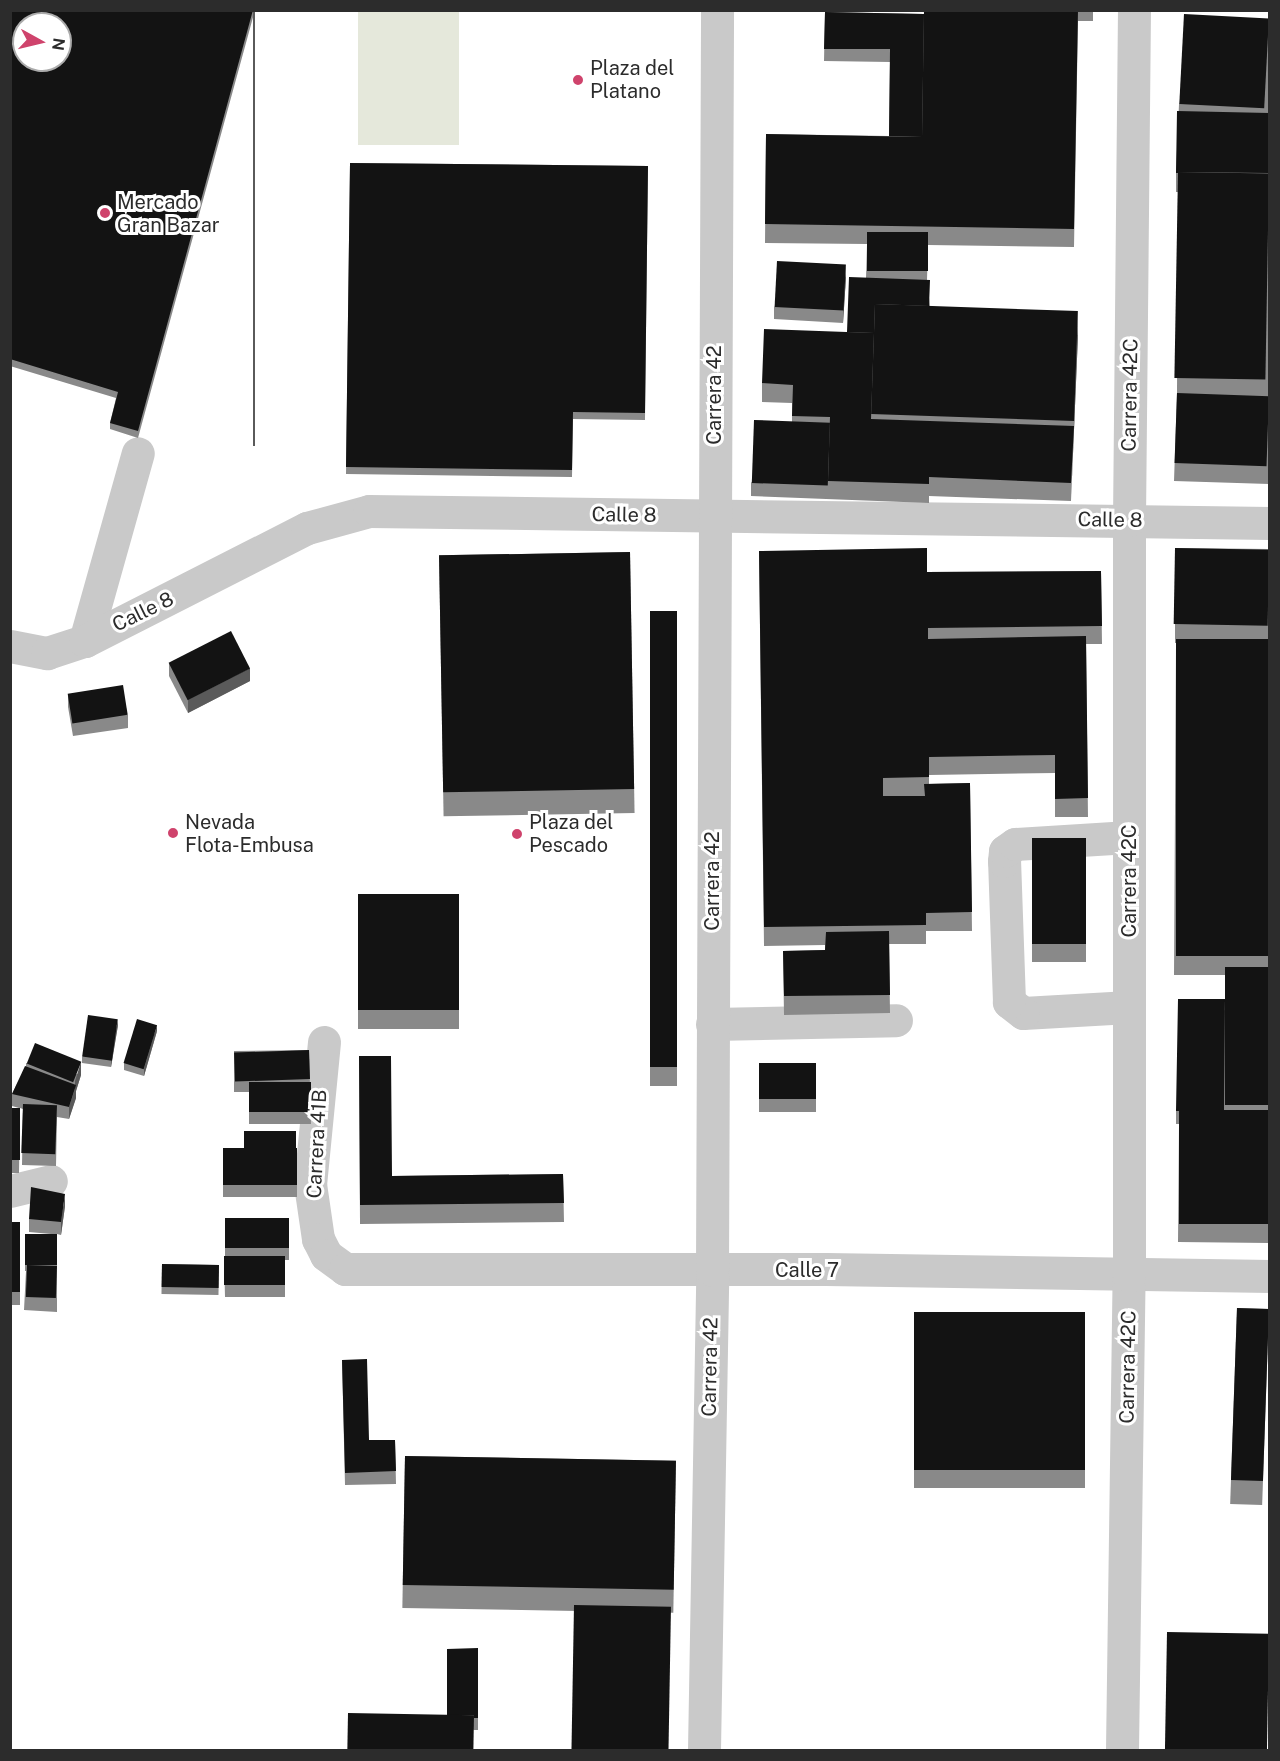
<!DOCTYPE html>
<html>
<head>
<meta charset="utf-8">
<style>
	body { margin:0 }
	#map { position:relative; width:1280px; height:1761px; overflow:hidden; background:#fff; font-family:"Public Sans",sans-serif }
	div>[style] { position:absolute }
	.green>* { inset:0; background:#e5e8db; transform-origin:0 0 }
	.minor>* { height:33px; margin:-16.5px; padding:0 16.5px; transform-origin:16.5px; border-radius:16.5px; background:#c9c9c9 }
	.wall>* { inset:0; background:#898989; transform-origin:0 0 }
	.shaded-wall>* { inset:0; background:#5a5a5a; transform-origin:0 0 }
	.building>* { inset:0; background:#131313; transform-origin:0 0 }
	.dots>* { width:16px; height:16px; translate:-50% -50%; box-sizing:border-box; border:3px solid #fff; border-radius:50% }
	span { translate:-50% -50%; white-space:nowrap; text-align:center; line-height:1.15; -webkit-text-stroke:6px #fff; paint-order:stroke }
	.poi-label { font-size:20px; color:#2c2c2c }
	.left { translate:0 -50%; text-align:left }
	.street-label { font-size:20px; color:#2c2c2c }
	.frame { position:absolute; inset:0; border:12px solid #2c2c2c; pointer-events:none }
	.north { position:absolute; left:12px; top:12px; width:60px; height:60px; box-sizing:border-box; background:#fff; border:2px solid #ababab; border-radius:50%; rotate:98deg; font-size:16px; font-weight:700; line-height:24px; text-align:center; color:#2c2c2c }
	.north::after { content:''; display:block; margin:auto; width:21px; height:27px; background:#cf436c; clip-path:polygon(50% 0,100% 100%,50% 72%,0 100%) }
</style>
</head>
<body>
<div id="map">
	<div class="green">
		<i style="left:358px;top:11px;width:101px;height:134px"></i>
	</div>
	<div class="minor">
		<i style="left:85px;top:641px;width:195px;rotate:-74.3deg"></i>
		<i style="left:10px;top:646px;width:38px;rotate:11deg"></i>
		<i style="left:47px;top:653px;width:40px;rotate:-18deg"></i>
		<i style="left:85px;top:641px;width:249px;rotate:-27deg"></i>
		<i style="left:307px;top:528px;width:64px;rotate:-15.3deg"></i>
		<i style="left:369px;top:511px;width:901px;rotate:0.76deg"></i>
		<i style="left:1129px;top:1007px;width:106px;rotate:176.8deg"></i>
		<i style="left:1023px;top:1013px;width:18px;rotate:-142deg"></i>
		<i style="left:1009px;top:1002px;width:141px;rotate:-92deg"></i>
		<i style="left:1004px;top:861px;width:10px;rotate:-84deg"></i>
		<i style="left:1005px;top:851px;width:12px;rotate:-35deg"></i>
		<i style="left:1015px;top:844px;width:114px;rotate:-3.5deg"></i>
		<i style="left:712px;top:1024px;width:184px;rotate:-1.2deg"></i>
		<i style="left:324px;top:1042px;width:143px;rotate:95.6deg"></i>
		<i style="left:310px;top:1184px;width:56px;rotate:81.7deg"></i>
		<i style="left:318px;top:1239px;width:18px;rotate:63deg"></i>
		<i style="left:326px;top:1255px;width:24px;rotate:36deg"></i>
		<i style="left:345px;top:1269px;width:481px"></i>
		<i style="left:826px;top:1269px;width:444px;rotate:0.9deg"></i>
		<i style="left:10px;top:1191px;width:42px;rotate:-13.7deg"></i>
		<i style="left:704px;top:1750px;width:480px;rotate:-89deg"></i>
		<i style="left:712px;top:1270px;width:1260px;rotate:-89.77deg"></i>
		<i style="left:1122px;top:1750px;width:474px;rotate:-89.2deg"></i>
		<i style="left:1129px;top:1276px;width:756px;rotate:-90deg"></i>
		<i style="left:1129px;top:520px;width:510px;rotate:-89.44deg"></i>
	</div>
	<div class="wall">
		<i style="clip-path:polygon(10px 10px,255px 10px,138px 438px,110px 429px,110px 423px,116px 398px,10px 366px)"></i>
		<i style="clip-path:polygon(924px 10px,1093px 10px,1093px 21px,1078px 21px,1074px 247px,928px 245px,927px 280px,930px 306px,1078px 335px,1071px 501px,929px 496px,929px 503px,751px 496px,751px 483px,792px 422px,792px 403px,762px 402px,762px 383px,847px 332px,866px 278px,867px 244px,765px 243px,766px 134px,889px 136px,890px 62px,824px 61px,825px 12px,924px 14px)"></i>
		<i style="clip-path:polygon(1269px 18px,1269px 484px,1174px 481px,1177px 393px,1178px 192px,1176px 192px,1176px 173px,1179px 104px)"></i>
		<i style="clip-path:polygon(350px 163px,648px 166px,645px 420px,573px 419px,572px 477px,346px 474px)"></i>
		<i style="clip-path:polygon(846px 277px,843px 323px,774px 319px,774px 307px)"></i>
		<i style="clip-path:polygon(1175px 548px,1269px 549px,1269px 1243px,1178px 1242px,1179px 1124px,1176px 1124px,1176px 1111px,1225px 1009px,1225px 975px,1174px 975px,1176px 643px,1175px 643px)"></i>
		<i style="clip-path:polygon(759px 551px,927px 572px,1101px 571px,1102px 644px,1086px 644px,1088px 817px,1055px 817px,1055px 773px,929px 775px,929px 784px,970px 783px,972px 931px,926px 931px,926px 944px,889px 944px,890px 1013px,784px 1015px,783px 951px,825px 950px,825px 945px,764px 946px)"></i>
		<i style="left:630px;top:552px;width:261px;height:191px;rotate:89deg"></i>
		<i style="left:650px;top:611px;width:27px;height:475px"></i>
		<i style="clip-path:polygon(169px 664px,250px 681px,188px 713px,169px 676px)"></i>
		<i style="clip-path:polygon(68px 694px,128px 715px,128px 728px,73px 736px,68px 707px)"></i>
		<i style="left:1032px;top:838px;width:54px;height:124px"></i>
		<i style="left:358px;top:894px;width:101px;height:135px"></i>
		<i style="clip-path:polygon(118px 1025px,111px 1067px,82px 1063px,82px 1057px)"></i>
		<i style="clip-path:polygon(157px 1031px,144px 1076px,124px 1070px,124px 1063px)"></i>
		<i style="clip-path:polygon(309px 1050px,311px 1124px,249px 1124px,249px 1092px,234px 1092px,234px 1051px)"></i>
		<i style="clip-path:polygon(359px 1056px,392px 1176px,563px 1174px,564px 1222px,360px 1224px)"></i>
		<i style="clip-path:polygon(26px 1063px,81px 1075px,76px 1091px,76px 1098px,69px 1119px,57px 1117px,56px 1166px,22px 1165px,23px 1109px,20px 1108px,19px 1173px,10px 1173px,10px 1108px,19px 1108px,12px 1106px,12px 1094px,26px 1066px)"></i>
		<i style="left:816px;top:1063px;width:49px;height:57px;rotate:90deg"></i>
		<i style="left:223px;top:1148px;width:74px;height:49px"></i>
		<i style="clip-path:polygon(65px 1206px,61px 1235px,57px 1234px,57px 1312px,24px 1310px,26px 1271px,25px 1271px,25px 1234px,51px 1234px,29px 1232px,29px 1219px)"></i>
		<i style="clip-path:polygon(225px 1218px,289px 1218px,289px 1260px,285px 1260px,285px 1297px,225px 1297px,224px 1256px,225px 1256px)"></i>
		<i style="left:10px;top:1222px;width:10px;height:83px"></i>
		<i style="left:162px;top:1264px;width:57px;height:30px;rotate:1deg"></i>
		<i style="left:1237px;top:1308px;width:32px;height:196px;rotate:2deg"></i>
		<i style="left:914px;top:1312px;width:171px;height:176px"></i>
		<i style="clip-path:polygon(342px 1360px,369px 1440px,395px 1440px,396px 1484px,345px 1485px)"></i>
		<i style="left:405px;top:1456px;width:271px;height:152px;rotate:1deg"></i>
		<i style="clip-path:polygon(478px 1648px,478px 1730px,474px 1730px,447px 1715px)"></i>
	</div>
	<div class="shaded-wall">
		<i style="left:253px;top:10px;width:2px;height:436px"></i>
		<i style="clip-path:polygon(846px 265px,846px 277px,843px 323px,843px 311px)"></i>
		<i style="clip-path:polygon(1078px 311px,1078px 335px,1071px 501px,1074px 421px)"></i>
		<i style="clip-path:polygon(250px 668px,250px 681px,188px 713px,188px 700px)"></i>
		<i style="clip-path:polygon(118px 1019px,118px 1025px,111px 1067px,111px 1061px)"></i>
		<i style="clip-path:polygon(157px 1025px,157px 1031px,144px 1076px,144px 1069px)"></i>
		<i style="clip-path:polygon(81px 1062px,81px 1075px,76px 1091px,76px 1098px,69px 1119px,69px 1107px,75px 1089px,75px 1081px)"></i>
		<i style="clip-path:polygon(65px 1194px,65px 1206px,61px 1235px,61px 1222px)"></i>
	</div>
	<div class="building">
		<i style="clip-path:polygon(evenodd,10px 10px,253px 10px,138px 431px,110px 423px,118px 392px,10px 359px,10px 10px,24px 24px,60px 24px,60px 60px,24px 60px,24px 24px)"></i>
		<i style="clip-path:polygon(924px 10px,1078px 10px,1074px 229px,765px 224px,766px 134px,922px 137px)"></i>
		<i style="clip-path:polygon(825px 12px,924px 14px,922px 137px,889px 136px,890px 49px,824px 49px)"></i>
		<i style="left:1184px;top:14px;width:85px;height:90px;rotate:3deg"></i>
		<i style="clip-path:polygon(1177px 111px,1269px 113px,1269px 173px,1178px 172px,1178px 173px,1176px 173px)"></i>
		<i style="clip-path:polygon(350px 163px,648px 166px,645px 413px,573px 412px,572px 470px,346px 467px)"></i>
		<i style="left:1178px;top:172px;width:91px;height:206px;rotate:1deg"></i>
		<i style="left:867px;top:232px;width:61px;height:39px"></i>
		<i style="left:777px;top:261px;width:69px;height:46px;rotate:3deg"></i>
		<i style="clip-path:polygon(849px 277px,930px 280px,929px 306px,875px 304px,874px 333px,847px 332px)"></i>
		<i style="left:875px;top:304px;width:203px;height:110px;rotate:2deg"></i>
		<i style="clip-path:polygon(764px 329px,874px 333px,871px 419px,1074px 426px,1071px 483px,929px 477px,929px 484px,828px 481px,830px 417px,792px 416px,793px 385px,762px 383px)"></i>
		<i style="left:1177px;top:393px;width:92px;height:70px;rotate:2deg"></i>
		<i style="left:754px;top:420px;width:76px;height:63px;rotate:2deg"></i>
		<i style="clip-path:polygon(927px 548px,927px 572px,1101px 571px,1102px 626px,928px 628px,928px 639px,1086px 636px,1088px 798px,1055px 799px,1055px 755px,929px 757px,929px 777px,883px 778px,883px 796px,925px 796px,924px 784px,970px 783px,972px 912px,926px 913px,926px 925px,764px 927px,759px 551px)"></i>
		<i style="left:1175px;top:548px;width:94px;height:76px;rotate:1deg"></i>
		<i style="left:630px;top:552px;width:237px;height:191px;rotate:89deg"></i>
		<i style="left:650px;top:611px;width:27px;height:456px"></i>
		<i style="left:231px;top:631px;width:42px;height:70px;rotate:63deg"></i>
		<i style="left:1176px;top:639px;width:93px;height:317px"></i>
		<i style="left:123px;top:685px;width:30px;height:56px;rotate:81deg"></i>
		<i style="left:1032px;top:838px;width:54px;height:106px"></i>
		<i style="left:358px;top:894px;width:101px;height:116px"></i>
		<i style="clip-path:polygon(889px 931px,890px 995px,784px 996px,783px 951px,825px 950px,826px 932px)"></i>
		<i style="left:1225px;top:967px;width:44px;height:138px"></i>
		<i style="clip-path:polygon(1178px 999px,1225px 999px,1224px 1110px,1179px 1110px,1179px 1111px,1176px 1111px)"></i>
		<i style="left:88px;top:1015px;width:30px;height:42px;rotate:8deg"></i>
		<i style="left:137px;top:1019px;width:21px;height:46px;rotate:17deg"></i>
		<i style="left:35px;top:1043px;width:50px;height:22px;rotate:22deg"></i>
		<i style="left:309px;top:1050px;width:29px;height:75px;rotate:88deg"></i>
		<i style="clip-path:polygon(359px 1056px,391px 1056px,392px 1176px,563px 1174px,564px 1203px,360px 1205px)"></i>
		<i style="left:816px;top:1063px;width:36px;height:57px;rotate:90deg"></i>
		<i style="clip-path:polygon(25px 1066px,76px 1085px,69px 1107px,12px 1094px)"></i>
		<i style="left:249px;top:1082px;width:62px;height:30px"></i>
		<i style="left:23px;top:1104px;width:34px;height:49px;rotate:2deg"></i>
		<i style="left:10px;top:1108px;width:10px;height:52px"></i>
		<i style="left:1179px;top:1110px;width:90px;height:114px"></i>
		<i style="left:244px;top:1131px;width:52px;height:17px"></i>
		<i style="left:223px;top:1148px;width:74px;height:37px"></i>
		<i style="clip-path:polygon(31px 1187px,65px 1194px,61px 1222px,29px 1219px)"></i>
		<i style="left:225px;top:1218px;width:64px;height:30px"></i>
		<i style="left:10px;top:1222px;width:10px;height:70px"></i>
		<i style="left:25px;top:1234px;width:32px;height:31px"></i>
		<i style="left:224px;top:1256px;width:61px;height:29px"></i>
		<i style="left:162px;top:1264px;width:57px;height:23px;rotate:1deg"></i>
		<i style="left:27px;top:1265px;width:30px;height:32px;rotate:2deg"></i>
		<i style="left:1237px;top:1308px;width:32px;height:172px;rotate:2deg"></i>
		<i style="left:914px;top:1312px;width:171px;height:158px"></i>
		<i style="clip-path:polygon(367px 1359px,369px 1440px,395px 1440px,396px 1471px,345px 1473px,342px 1360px)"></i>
		<i style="left:405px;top:1456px;width:271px;height:129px;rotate:1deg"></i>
		<i style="left:574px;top:1605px;width:97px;height:145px;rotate:1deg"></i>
		<i style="left:1167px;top:1632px;width:102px;height:118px;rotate:1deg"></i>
		<i style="clip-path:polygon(478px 1648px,478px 1718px,474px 1718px,474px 1715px,447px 1715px,447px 1649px)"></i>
		<i style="left:348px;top:1713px;width:126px;height:37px;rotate:1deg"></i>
	</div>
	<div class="dots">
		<i style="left:578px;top:80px;background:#cf436c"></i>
		<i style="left:105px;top:213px;background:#cf436c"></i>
		<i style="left:173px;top:833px;background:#cf436c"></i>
		<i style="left:517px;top:834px;background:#cf436c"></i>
	</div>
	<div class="poi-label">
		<span class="left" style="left:590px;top:80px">Plaza del<br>Platano</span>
		<span class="left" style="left:117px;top:214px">Mercado<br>Gran Bazar</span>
		<span class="left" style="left:185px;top:834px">Nevada<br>Flota-Embusa</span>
		<span class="left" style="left:529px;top:834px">Plaza del<br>Pescado</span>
	</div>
	<div class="street-label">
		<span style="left:714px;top:395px;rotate:-90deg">Carrera 42</span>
		<span style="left:1130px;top:395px;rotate:-89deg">Carrera 42C</span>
		<span style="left:624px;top:515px;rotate:1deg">Calle 8</span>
		<span style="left:1110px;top:520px;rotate:1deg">Calle 8</span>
		<span style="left:143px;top:612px;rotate:-26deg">Calle 8</span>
		<span style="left:712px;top:881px;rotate:-90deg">Carrera 42</span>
		<span style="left:1129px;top:881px;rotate:-90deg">Carrera 42C</span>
		<span style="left:317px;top:1144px;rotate:-87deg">Carrera 41B</span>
		<span style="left:807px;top:1270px">Calle 7</span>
		<span style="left:710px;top:1367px;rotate:-89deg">Carrera 42</span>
		<span style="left:1128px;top:1367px;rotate:-89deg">Carrera 42C</span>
	</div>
	<div class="frame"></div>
	<div class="north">N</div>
</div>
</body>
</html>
